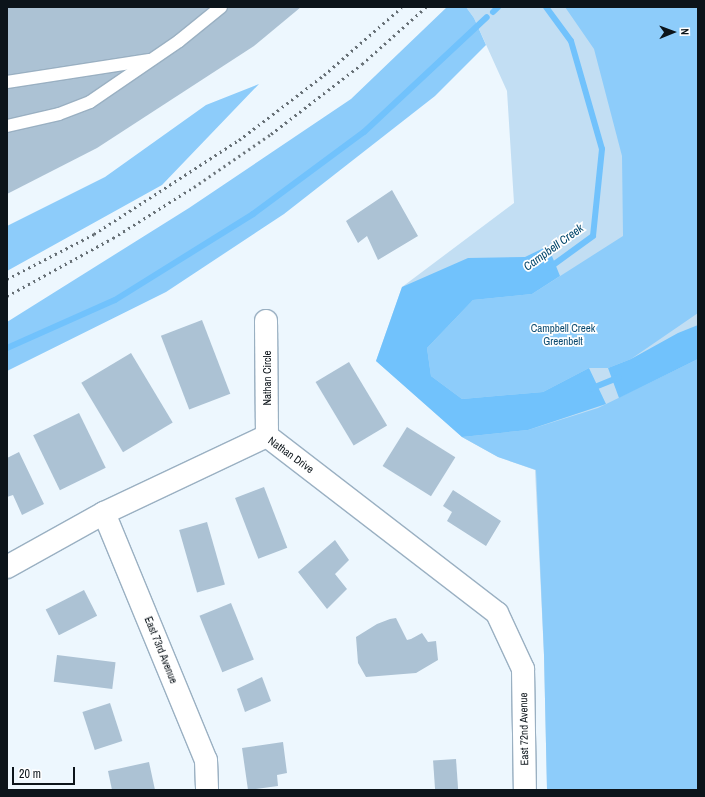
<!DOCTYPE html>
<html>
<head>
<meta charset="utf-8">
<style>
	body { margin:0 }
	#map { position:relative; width:705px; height:797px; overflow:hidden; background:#edf7fe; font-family:"Archivo Narrow",sans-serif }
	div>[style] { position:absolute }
	.green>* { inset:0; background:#c2def3 }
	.forest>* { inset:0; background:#8dccfa }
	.water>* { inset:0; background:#71c2fc }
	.stream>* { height:6px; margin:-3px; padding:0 3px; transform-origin:3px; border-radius:3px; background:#71c2fc }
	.building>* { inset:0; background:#acc2d4; transform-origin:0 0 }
	.roads { filter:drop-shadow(1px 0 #9ab0c2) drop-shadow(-1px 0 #9ab0c2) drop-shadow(0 1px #9ab0c2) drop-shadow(0 -1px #9ab0c2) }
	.service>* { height:12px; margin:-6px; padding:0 6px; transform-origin:6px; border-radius:6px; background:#fff }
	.minor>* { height:22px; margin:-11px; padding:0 11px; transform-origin:11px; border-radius:11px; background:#fff }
	.rail>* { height:3px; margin-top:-1.5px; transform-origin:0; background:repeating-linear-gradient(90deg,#666f75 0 2px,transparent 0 6px) }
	span { translate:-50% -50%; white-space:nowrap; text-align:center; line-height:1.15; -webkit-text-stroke:3.5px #fff; paint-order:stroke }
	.park-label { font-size:11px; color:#0b4b71 }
	.street-label { font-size:11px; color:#0c141a }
	.water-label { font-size:12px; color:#02466b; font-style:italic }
	.frame { position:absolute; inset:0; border:8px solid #0c141a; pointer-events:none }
	.north { position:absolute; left:653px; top:12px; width:40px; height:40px; -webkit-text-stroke:3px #fff; paint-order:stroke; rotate:89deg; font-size:11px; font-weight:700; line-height:16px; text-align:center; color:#0c141a }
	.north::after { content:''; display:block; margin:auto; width:14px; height:18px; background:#0c141a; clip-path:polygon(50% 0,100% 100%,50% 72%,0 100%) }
	.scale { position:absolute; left:12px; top:767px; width:63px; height:18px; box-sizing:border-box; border:2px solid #0c141a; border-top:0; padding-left:5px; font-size:12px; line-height:14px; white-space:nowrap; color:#0c141a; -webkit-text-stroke:3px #fff; paint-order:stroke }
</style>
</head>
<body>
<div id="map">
	<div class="green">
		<i style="clip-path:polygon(466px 7px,698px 7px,698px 790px,547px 790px,544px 655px,535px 470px,498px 457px,462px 437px,376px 361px,402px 287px,514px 203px,507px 91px,474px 18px)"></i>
	</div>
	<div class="forest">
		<i style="clip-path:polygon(447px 7px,466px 7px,474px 18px,486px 45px,435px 96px,284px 214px,166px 292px,7px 371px,7px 322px,189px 208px,351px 99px)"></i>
		<i style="clip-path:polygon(565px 7px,698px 7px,698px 313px,631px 359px,608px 368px,589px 368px,543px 392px,462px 399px,431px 376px,427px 348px,473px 300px,532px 294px,623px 236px,622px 156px,594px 49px)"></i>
		<i style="clip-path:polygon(259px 84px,162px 185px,7px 271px,7px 226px,105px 177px,206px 105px)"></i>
		<i style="clip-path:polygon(698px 359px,698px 790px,547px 790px,544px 655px,536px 470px,498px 457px,462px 437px,528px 430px,598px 408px)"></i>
	</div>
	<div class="water">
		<i style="clip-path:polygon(548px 246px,560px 276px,532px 294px,473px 300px,427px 348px,431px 376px,462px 399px,543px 392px,589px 368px,606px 404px,528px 430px,462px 437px,376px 361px,402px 287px,468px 258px,525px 257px)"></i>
		<i style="clip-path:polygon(698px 325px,698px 359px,619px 398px,608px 368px,631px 359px,678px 333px)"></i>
	</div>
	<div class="stream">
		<i style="left:546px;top:7px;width:42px;rotate:53.7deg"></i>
		<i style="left:571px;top:41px;width:112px;rotate:74deg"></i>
		<i style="left:602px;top:149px;width:87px;rotate:95.9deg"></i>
		<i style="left:593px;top:236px;width:54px;rotate:144deg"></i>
		<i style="left:493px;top:12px;width:7px;rotate:-45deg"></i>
		<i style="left:7px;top:348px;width:118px;rotate:-24deg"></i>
		<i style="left:115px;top:300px;width:163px;rotate:-31.9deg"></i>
		<i style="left:253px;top:214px;width:138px;rotate:-36.5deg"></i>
		<i style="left:364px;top:132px;width:168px;rotate:-43.1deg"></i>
		<i style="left:590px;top:389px;width:31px;rotate:-22deg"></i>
	</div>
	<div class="building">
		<i style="clip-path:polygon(7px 7px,301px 7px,254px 46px,97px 148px,7px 194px)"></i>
		<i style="clip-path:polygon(392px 190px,418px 236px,378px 260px,367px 236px,358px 243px,346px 221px)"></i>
		<i style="left:202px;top:320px;width:79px;height:44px;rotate:69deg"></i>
		<i style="left:131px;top:353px;width:81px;height:58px;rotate:59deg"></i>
		<i style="left:349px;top:362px;width:74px;height:39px;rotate:59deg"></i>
		<i style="left:79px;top:413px;width:61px;height:51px;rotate:64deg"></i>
		<i style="left:407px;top:427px;width:57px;height:46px;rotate:32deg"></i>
		<i style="clip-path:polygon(19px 452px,44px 504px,22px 515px,13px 495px,7px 497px,7px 458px)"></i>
		<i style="left:264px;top:487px;width:65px;height:31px;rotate:69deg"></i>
		<i style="clip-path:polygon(453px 490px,501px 521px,486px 546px,447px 521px,452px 512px,443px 506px)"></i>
		<i style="left:207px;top:522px;width:65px;height:29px;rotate:74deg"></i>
		<i style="clip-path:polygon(335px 540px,349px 560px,335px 574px,347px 589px,327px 609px,298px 572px)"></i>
		<i style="left:84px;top:590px;width:29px;height:43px;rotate:63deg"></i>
		<i style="left:231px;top:603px;width:61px;height:34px;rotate:68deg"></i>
		<i style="clip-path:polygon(396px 618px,407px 640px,411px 639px,422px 633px,428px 642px,436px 641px,438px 660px,416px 673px,366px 677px,358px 663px,356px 637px,377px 624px,390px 619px)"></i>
		<i style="left:57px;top:655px;width:59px;height:27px;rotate:7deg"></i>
		<i style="clip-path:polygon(262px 677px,271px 701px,245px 712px,237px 689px)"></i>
		<i style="left:110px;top:703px;width:40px;height:29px;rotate:72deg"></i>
		<i style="clip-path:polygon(283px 742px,287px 773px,277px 775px,278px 786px,248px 790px,242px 748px)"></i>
		<i style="left:456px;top:759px;width:31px;height:23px;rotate:86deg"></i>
		<i style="clip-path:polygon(149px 762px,155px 790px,112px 790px,108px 771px)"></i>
	</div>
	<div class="roads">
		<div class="service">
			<i style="left:7px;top:82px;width:144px;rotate:-8.8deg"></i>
			<i style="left:7px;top:126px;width:53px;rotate:-13deg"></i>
			<i style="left:59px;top:114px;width:33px;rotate:-21deg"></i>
			<i style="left:90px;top:102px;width:108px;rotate:-34.4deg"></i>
			<i style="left:179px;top:41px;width:54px;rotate:-39deg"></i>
		</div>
		<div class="minor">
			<i style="left:266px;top:321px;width:115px;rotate:89.5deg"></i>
			<i style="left:267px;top:436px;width:290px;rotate:37.6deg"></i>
			<i style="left:497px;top:613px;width:62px;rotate:65.1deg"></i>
			<i style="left:523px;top:669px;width:121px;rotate:89.1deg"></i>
			<i style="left:104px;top:513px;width:267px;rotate:67.6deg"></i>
			<i style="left:206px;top:760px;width:30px;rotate:88deg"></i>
			<i style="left:7px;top:567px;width:111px;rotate:-29.1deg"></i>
			<i style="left:104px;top:513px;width:180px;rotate:-25.3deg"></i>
		</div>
	</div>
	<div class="rail">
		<i style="left:7px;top:279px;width:98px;rotate:-27.3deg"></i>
		<i style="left:94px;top:234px;width:173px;rotate:-33deg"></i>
		<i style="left:239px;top:140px;width:107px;rotate:-37.4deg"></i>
		<i style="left:324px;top:75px;width:103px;rotate:-41.1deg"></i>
		<i style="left:7px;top:296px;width:121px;rotate:-28.7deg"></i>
		<i style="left:113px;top:238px;width:96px;rotate:-32.2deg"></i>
		<i style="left:194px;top:187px;width:93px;rotate:-34.5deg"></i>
		<i style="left:271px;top:134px;width:115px;rotate:-37.6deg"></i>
		<i style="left:362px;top:64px;width:86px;rotate:-41.7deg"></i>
	</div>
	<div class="park-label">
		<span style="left:563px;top:335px">Campbell Creek<br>Greenbelt</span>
	</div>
	<div class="street-label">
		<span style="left:267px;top:378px;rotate:-90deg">Nathan Circle</span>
		<span style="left:291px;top:455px;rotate:36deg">Nathan Drive</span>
		<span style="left:161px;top:650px;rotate:68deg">East 73rd Avenue</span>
		<span style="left:524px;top:729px;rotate:-91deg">East 72nd Avenue</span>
	</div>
	<div class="water-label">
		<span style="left:554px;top:248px;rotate:-36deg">Campbell Creek</span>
	</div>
	<div class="frame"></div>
	<div class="north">N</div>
	<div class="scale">20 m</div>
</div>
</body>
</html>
